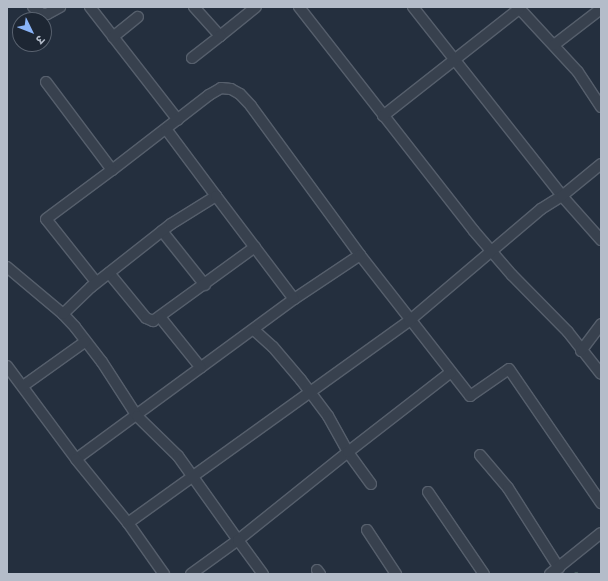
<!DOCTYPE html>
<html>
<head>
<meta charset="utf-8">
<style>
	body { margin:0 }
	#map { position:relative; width:608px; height:581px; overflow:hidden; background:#242f3e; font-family:Poppins,"Noto Sans Devanagari",sans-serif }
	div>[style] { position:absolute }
	.path>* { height:2px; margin-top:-1px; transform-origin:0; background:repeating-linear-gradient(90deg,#44595c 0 3px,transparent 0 6px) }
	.roads { filter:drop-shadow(1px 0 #565f6c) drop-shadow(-1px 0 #565f6c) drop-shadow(0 1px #565f6c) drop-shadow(0 -1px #565f6c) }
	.minor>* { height:10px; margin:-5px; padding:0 5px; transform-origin:5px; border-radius:5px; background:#38414e }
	span { translate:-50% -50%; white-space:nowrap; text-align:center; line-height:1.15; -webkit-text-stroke:3.5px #1d2633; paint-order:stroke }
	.frame { position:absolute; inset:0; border:8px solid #b4bcc9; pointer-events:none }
	.north { position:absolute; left:12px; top:12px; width:40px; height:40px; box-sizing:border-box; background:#1d2633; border:1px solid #59626f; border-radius:50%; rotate:133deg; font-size:11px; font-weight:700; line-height:16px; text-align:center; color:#b4bcc9 }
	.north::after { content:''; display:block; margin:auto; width:14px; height:18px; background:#8ab4f8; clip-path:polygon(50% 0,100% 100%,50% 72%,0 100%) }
</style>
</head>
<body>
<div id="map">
	<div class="path">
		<i style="left:575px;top:574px;width:2px;rotate:-63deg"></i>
		<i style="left:576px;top:572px;width:3px;rotate:45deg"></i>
	</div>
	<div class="roads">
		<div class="minor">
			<i style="left:33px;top:7px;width:11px;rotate:38deg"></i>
			<i style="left:42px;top:14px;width:5px"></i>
			<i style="left:47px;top:14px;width:15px;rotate:-28deg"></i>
			<i style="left:90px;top:7px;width:143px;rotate:52.1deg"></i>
			<i style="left:194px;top:7px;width:39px;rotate:48deg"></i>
			<i style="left:220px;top:36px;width:46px;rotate:-38.9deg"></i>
			<i style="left:299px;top:7px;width:284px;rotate:52deg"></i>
			<i style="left:474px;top:231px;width:58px;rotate:49.2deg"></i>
			<i style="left:512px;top:275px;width:80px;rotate:45.5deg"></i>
			<i style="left:568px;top:332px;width:53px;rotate:51.8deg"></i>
			<i style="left:413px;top:7px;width:241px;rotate:51.7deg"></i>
			<i style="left:562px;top:196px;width:59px;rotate:48.4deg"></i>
			<i style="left:518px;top:7px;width:88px;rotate:47.3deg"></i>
			<i style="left:578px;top:72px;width:42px;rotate:56.7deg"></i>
			<i style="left:113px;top:37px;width:32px;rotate:-39deg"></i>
			<i style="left:554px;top:45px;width:59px;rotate:-37.5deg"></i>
			<i style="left:192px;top:58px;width:36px;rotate:-38deg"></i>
			<i style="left:46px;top:82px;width:110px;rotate:53.1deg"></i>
			<i style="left:112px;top:170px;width:123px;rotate:-37.7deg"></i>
			<i style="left:209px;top:95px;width:14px;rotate:-30deg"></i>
			<i style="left:221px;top:88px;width:10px;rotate:6deg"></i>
			<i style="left:231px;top:89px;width:10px;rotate:29deg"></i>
			<i style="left:240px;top:94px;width:16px;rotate:47deg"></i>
			<i style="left:251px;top:106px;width:185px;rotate:53.8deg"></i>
			<i style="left:360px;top:255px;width:79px;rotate:146.3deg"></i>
			<i style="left:294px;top:299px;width:270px;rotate:143.7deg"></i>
			<i style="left:383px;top:116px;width:173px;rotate:-38.2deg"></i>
			<i style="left:166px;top:129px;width:84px;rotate:53.3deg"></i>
			<i style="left:162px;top:231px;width:69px;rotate:51.5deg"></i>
			<i style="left:360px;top:255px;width:179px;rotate:52deg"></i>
			<i style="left:470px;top:396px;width:47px;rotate:-34.7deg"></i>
			<i style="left:509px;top:369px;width:163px;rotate:55.5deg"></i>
			<i style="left:7px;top:267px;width:73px;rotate:40deg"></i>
			<i style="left:63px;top:314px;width:18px;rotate:47deg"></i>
			<i style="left:75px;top:327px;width:44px;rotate:52.4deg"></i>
			<i style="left:102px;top:362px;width:64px;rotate:57.1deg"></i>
			<i style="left:137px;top:416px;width:57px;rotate:44.3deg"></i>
			<i style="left:178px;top:456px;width:103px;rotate:54.5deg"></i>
			<i style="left:238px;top:540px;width:58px;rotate:144.1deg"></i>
			<i style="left:109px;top:273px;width:58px;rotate:50.6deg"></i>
			<i style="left:146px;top:318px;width:8px;rotate:23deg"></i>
			<i style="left:153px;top:321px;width:126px;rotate:-36deg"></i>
			<i style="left:96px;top:282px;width:80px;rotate:-128.4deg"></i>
			<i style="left:46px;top:219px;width:82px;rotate:-36.6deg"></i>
			<i style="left:63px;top:314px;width:39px;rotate:-44deg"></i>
			<i style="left:91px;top:287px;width:102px;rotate:-38.2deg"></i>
			<i style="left:171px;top:224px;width:53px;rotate:-31.9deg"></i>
			<i style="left:216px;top:196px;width:129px;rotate:52.9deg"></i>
			<i style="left:160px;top:317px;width:65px;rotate:51.2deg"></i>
			<i style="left:254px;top:330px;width:25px;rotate:42deg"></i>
			<i style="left:273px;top:347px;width:43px;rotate:49.7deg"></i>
			<i style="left:301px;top:380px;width:45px;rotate:53.1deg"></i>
			<i style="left:328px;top:416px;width:41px;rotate:60.9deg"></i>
			<i style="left:348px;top:452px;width:141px;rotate:141.3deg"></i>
			<i style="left:238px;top:540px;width:42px;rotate:53.7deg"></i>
			<i style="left:581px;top:351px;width:34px;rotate:-53deg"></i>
			<i style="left:7px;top:366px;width:116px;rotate:53.4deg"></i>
			<i style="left:76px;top:459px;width:82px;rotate:50.9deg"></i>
			<i style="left:128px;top:523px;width:62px;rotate:54.8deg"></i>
			<i style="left:23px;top:386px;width:77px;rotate:-35.5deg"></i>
			<i style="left:480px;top:455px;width:43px;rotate:49.7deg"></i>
			<i style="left:508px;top:488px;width:95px;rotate:57.5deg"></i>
			<i style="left:371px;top:484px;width:39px;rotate:-126deg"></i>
			<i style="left:348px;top:452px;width:130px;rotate:-37.8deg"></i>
			<i style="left:428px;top:492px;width:99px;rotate:55.7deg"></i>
			<i style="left:128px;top:523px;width:346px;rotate:-35.7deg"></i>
			<i style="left:409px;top:321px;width:173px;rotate:-40.3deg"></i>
			<i style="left:541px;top:209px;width:25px;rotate:-32deg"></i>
			<i style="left:562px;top:196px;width:50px;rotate:-39.4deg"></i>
			<i style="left:367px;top:530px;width:53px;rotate:56.6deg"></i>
			<i style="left:317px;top:570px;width:5px;rotate:53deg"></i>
			<i style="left:550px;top:574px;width:65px;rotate:-38.8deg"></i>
		</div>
	</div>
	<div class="frame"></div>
	<div class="north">उ</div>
</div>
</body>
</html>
